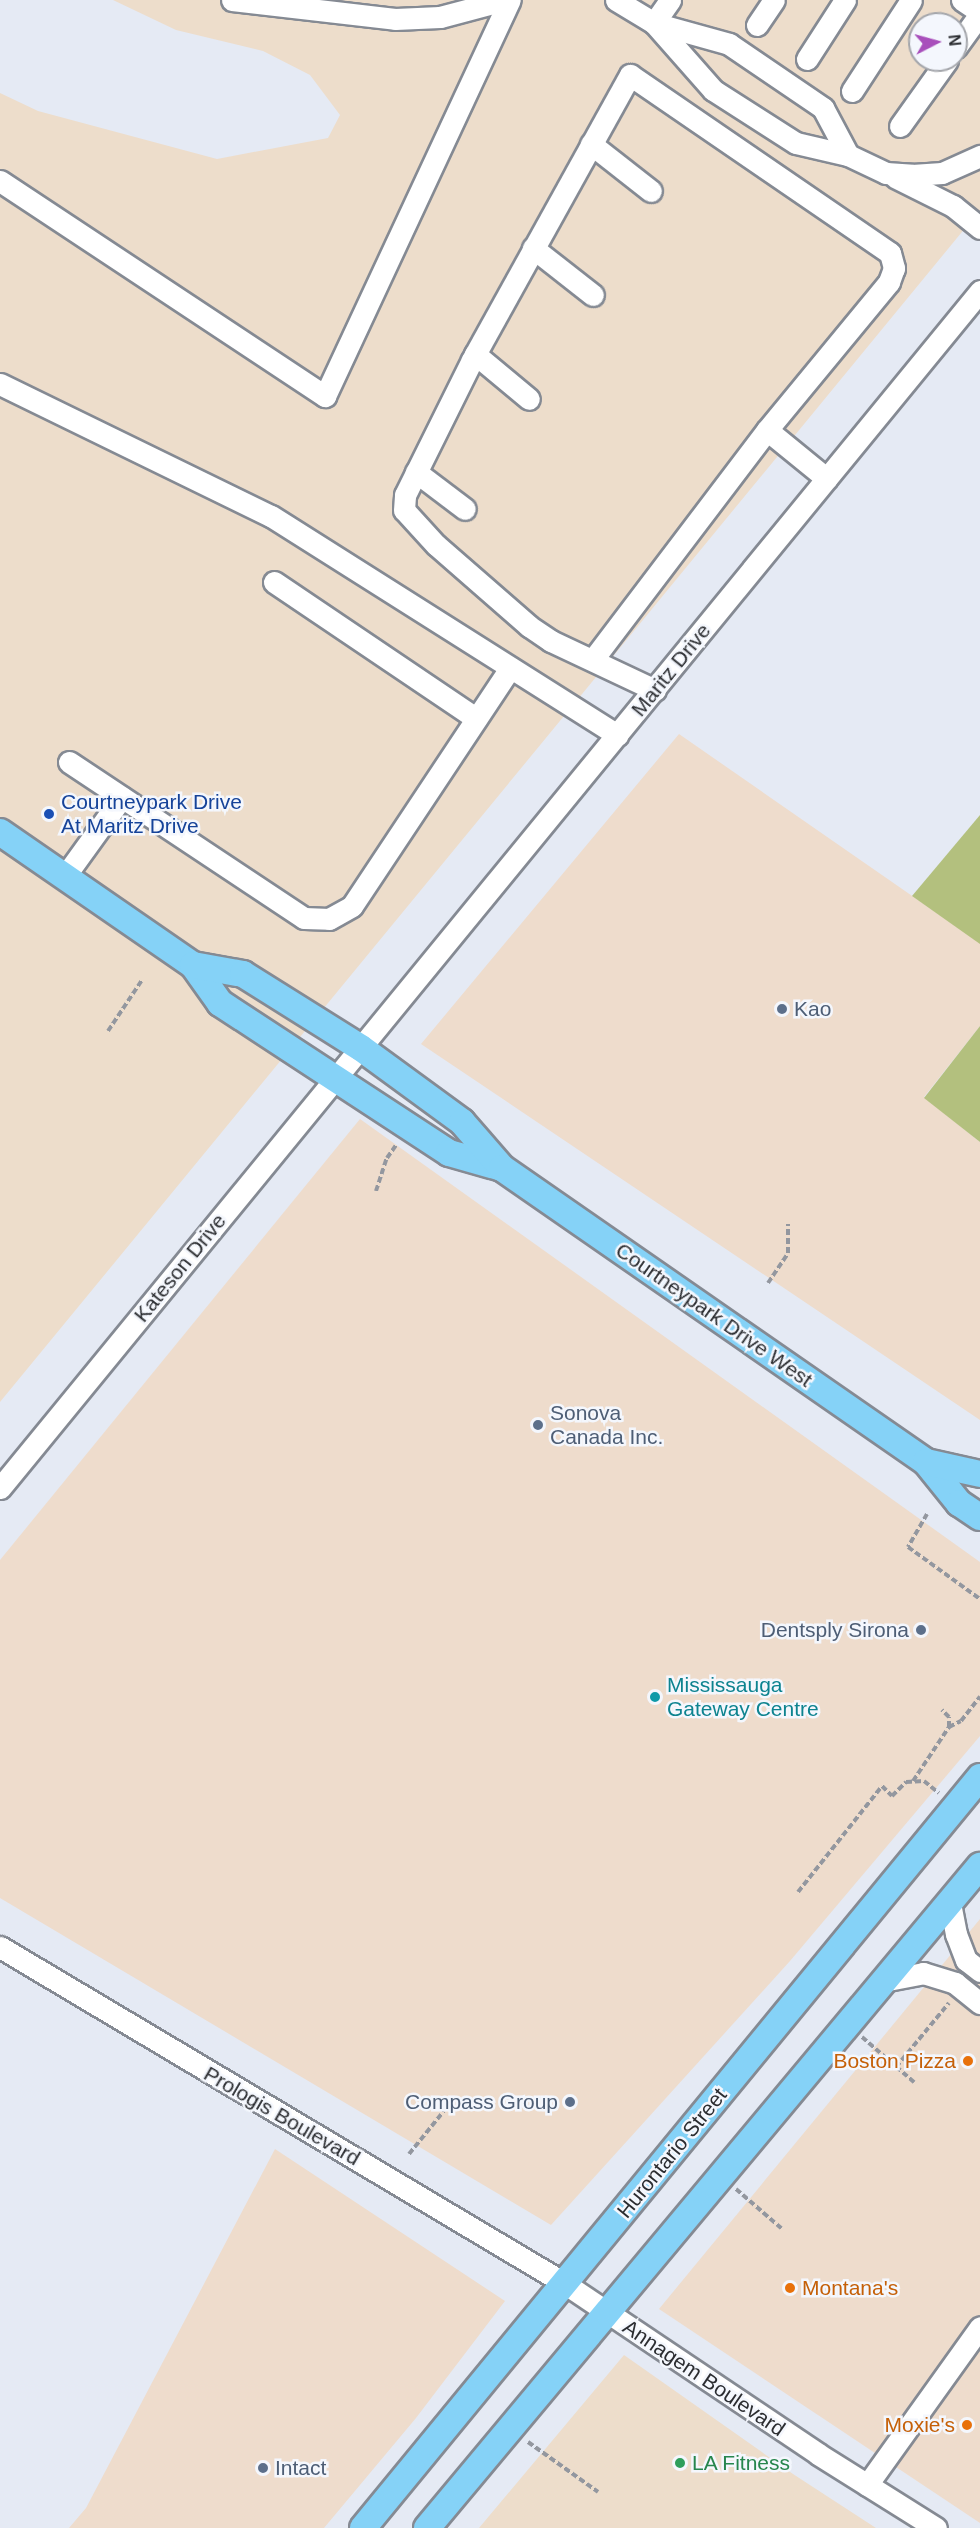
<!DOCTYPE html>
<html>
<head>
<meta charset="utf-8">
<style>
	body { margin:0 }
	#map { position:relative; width:980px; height:2528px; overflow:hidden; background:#e5eaf4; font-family:Arial,sans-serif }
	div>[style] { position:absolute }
	.commercial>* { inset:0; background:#eedccc }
	.industrial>* { inset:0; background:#edddcb }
	.green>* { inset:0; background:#b3c07e }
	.path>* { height:4px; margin-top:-2px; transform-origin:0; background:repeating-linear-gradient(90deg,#93979f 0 6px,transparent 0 9px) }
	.roads { filter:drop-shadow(2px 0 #858a93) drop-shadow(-2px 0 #858a93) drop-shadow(0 2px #858a93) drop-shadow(0 -2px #858a93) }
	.minor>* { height:21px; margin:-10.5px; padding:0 10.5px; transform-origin:10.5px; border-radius:10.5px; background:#fff }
	.major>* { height:26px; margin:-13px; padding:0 13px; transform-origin:13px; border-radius:13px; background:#85d2f7 }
	.dots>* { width:16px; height:16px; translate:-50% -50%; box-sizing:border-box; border:3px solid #f4f7fd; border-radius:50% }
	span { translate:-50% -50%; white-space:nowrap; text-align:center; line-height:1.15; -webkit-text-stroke:5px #f4f7fd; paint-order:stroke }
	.street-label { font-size:21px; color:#2b2d31 }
	.transit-label { font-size:21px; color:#164399 }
	.left { translate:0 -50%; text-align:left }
	.service-label { font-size:21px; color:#4e5e75 }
	.right { translate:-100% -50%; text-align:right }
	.culture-label { font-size:21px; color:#0d838f }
	.food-label { font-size:21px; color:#c56008 }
	.leisure-label { font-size:21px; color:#27864d }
	.north { position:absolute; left:908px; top:12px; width:60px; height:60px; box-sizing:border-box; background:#f4f7fd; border:2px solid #a4a6ab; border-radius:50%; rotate:84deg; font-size:16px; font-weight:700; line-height:24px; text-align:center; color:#2b2d31 }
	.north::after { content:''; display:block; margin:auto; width:21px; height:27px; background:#a84fbb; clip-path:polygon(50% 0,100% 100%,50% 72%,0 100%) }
</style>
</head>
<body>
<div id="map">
	<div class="commercial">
		<i style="clip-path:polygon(679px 734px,980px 943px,980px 1026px,924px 1097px,980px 1142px,980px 1420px,421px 1044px)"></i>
		<i style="clip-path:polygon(360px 1119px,980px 1562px,980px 1736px,790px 1961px,551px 2225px,0 1898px,0 1560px)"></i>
		<i style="clip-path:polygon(980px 1919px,980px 2523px,659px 2309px)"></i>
		<i style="clip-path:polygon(275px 2149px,505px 2301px,416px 2418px,324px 2528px,69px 2528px,86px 2508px)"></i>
	</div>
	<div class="industrial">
		<i style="clip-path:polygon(evenodd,113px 0,980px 0,980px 210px,0 1402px,0 93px,38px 111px,217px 159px,328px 138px,340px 115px,310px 75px,263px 51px,176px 30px,113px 0,920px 24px,956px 24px,956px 60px,920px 60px,920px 24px)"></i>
		<i style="clip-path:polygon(624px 2355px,793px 2474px,876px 2528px,479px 2528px)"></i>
	</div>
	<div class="green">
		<i style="clip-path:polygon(980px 815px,980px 944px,912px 896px)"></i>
		<i style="clip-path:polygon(980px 1026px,980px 1142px,924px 1098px)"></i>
	</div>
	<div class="path">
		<i style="left:108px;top:1031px;width:61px;rotate:-56.3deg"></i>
		<i style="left:376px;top:1191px;width:35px;rotate:-72deg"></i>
		<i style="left:387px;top:1158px;width:16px;rotate:-55deg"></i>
		<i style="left:768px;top:1283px;width:36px;rotate:-56deg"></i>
		<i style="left:788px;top:1253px;width:29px;rotate:-90deg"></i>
		<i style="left:927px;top:1514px;width:38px;rotate:120deg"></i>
		<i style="left:908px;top:1547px;width:89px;rotate:35.8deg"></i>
		<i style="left:949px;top:1727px;width:13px;rotate:-27deg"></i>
		<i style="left:961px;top:1721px;width:31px;rotate:-52deg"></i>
		<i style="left:913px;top:1781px;width:65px;rotate:-56.3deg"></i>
		<i style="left:949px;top:1727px;width:10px;rotate:-90deg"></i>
		<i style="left:949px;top:1717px;width:10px;rotate:-135deg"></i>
		<i style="left:798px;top:1892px;width:135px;rotate:-51.6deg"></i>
		<i style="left:882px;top:1786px;width:14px;rotate:45deg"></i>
		<i style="left:892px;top:1796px;width:20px;rotate:-45deg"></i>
		<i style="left:906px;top:1782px;width:18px;rotate:-3deg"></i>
		<i style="left:924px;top:1781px;width:19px;rotate:39deg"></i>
		<i style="left:862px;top:2037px;width:69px;rotate:40.9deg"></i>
		<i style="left:896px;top:2067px;width:83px;rotate:-50.4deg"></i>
		<i style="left:409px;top:2154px;width:55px;rotate:-50.9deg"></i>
		<i style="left:736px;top:2189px;width:60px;rotate:40.9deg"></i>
		<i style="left:528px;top:2442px;width:86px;rotate:35.5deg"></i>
	</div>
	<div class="roads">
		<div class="minor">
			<i style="left:232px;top:0;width:164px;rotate:6.6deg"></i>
			<i style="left:395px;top:19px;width:45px;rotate:-2.5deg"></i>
			<i style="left:440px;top:17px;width:66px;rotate:-14.9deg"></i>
			<i style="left:616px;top:0;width:44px;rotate:31.2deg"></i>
			<i style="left:654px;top:23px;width:89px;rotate:48.6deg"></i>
			<i style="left:713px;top:90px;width:98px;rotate:32.6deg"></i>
			<i style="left:796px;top:143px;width:53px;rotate:13deg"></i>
			<i style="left:848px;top:155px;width:42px;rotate:25.3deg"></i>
			<i style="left:886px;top:173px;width:26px;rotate:4deg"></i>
			<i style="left:912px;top:175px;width:30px;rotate:-4deg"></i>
			<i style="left:942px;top:173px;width:42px;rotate:-24.1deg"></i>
			<i style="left:962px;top:0;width:22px;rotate:34deg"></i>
			<i style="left:654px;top:23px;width:78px;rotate:15.6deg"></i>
			<i style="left:729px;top:44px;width:114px;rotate:34.2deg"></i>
			<i style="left:823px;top:108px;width:53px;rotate:62deg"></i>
			<i style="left:654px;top:23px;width:28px;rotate:-55deg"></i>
			<i style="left:757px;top:25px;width:30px;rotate:-56deg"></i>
			<i style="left:956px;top:47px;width:41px;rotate:-54deg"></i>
			<i style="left:807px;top:59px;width:70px;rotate:-57.2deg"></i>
			<i style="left:852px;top:91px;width:108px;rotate:-57deg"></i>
			<i style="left:900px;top:126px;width:81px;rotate:-54.5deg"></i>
			<i style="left:591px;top:144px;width:76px;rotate:38.1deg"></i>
			<i style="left:895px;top:177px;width:65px;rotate:26.6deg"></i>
			<i style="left:953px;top:206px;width:35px;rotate:39deg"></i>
			<i style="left:0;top:181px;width:390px;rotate:33.5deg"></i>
			<i style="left:325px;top:396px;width:437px;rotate:-65deg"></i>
			<i style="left:533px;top:248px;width:76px;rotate:38.1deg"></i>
			<i style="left:475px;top:354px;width:70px;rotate:39.8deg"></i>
			<i style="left:0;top:384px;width:301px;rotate:26deg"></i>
			<i style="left:271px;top:516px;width:410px;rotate:32.3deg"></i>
			<i style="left:416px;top:472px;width:61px;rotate:37.1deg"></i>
			<i style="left:274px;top:582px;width:244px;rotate:34deg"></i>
			<i style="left:594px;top:658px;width:286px;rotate:-52.8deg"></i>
			<i style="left:655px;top:690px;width:115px;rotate:-154.8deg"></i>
			<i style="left:551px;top:641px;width:27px;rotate:-146deg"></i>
			<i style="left:529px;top:626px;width:123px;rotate:-138.9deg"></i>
			<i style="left:436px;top:545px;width:47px;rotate:-132.4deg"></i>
			<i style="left:404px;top:510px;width:15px;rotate:-86deg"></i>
			<i style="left:405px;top:495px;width:151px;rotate:-63.6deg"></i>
			<i style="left:472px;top:360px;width:326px;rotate:-61deg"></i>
			<i style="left:630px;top:75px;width:315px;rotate:34.4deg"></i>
			<i style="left:890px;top:253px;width:16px;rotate:75deg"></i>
			<i style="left:894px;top:268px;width:15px;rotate:110deg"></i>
			<i style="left:889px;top:282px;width:192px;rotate:129.5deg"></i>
			<i style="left:767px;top:430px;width:77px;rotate:39.2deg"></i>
			<i style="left:69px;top:762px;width:282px;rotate:33.6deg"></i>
			<i style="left:304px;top:918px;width:25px;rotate:2deg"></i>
			<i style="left:329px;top:919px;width:26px;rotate:-29deg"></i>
			<i style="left:352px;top:906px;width:286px;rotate:-56.4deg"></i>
			<i style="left:65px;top:876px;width:97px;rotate:-54.2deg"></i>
			<i style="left:0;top:1488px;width:1547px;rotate:-50.69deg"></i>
			<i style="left:950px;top:1903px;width:32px;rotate:79deg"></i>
			<i style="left:956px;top:1934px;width:28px;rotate:69deg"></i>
			<i style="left:966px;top:1960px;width:18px;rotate:38deg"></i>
			<i style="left:0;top:1947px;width:656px;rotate:30.78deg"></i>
			<i style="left:564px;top:2283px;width:306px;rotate:33.9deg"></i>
			<i style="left:818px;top:2454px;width:139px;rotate:32.1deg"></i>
			<i style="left:888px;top:1980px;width:36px;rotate:-11deg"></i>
			<i style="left:923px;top:1973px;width:34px;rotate:17deg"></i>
			<i style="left:955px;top:1983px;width:32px;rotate:39deg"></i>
			<i style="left:867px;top:2485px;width:194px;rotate:-54.4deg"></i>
		</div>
		<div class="major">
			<i style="left:0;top:832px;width:234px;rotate:34.6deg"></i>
			<i style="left:193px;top:965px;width:47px;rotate:54.6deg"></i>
			<i style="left:220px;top:1003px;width:274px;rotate:33.2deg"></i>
			<i style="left:449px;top:1153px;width:55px;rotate:15.8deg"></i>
			<i style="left:193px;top:965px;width:51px;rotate:10.2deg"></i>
			<i style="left:243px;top:974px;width:139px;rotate:32.1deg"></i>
			<i style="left:361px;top:1048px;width:125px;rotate:36.2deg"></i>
			<i style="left:462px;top:1122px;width:61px;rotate:49deg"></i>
			<i style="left:502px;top:1168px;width:516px;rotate:34.74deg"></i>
			<i style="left:926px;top:1462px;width:53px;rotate:51.2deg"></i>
			<i style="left:959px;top:1503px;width:25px;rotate:34deg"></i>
			<i style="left:926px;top:1462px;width:55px;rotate:12.5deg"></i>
			<i style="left:363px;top:2528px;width:972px;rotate:-50.59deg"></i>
			<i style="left:427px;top:2528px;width:863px;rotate:-50.13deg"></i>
		</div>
	</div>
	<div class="dots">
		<i style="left:49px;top:814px;background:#1a4fb4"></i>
		<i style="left:782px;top:1009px;background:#5c6f8a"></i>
		<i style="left:538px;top:1425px;background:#5c6f8a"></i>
		<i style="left:921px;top:1630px;background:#5c6f8a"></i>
		<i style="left:655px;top:1697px;background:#0f9aa8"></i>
		<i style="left:968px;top:2061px;background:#e8710a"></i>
		<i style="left:570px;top:2102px;background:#5c6f8a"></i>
		<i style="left:790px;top:2288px;background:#e8710a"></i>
		<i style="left:967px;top:2425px;background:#e8710a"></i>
		<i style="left:680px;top:2463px;background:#2e9e5b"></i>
		<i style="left:263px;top:2468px;background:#5c6f8a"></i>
	</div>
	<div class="street-label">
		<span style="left:671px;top:670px;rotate:-51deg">Maritz Drive</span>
		<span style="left:180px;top:1268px;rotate:-51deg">Kateson Drive</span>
		<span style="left:714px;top:1315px;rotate:35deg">Courtneypark Drive West</span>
		<span style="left:282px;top:2116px;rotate:30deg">Prologis Boulevard</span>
		<span style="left:672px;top:2153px;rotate:-51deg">Hurontario Street</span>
		<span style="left:704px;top:2378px;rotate:34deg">Annagem Boulevard</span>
	</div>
	<div class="transit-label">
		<span class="left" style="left:61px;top:814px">Courtneypark Drive<br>At Maritz Drive</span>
	</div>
	<div class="service-label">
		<span class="left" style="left:794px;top:1009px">Kao</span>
		<span class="left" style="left:550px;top:1425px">Sonova<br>Canada Inc.</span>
		<span class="right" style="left:909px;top:1630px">Dentsply Sirona</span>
		<span class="right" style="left:558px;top:2102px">Compass Group</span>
		<span class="left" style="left:275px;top:2468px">Intact</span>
	</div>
	<div class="culture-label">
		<span class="left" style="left:667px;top:1697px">Mississauga<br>Gateway Centre</span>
	</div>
	<div class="food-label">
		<span class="right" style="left:956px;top:2061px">Boston Pizza</span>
		<span class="left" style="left:802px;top:2288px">Montana's</span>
		<span class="right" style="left:955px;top:2425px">Moxie's</span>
	</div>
	<div class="leisure-label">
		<span class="left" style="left:692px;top:2463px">LA Fitness</span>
	</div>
	<div class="north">N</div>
</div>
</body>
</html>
